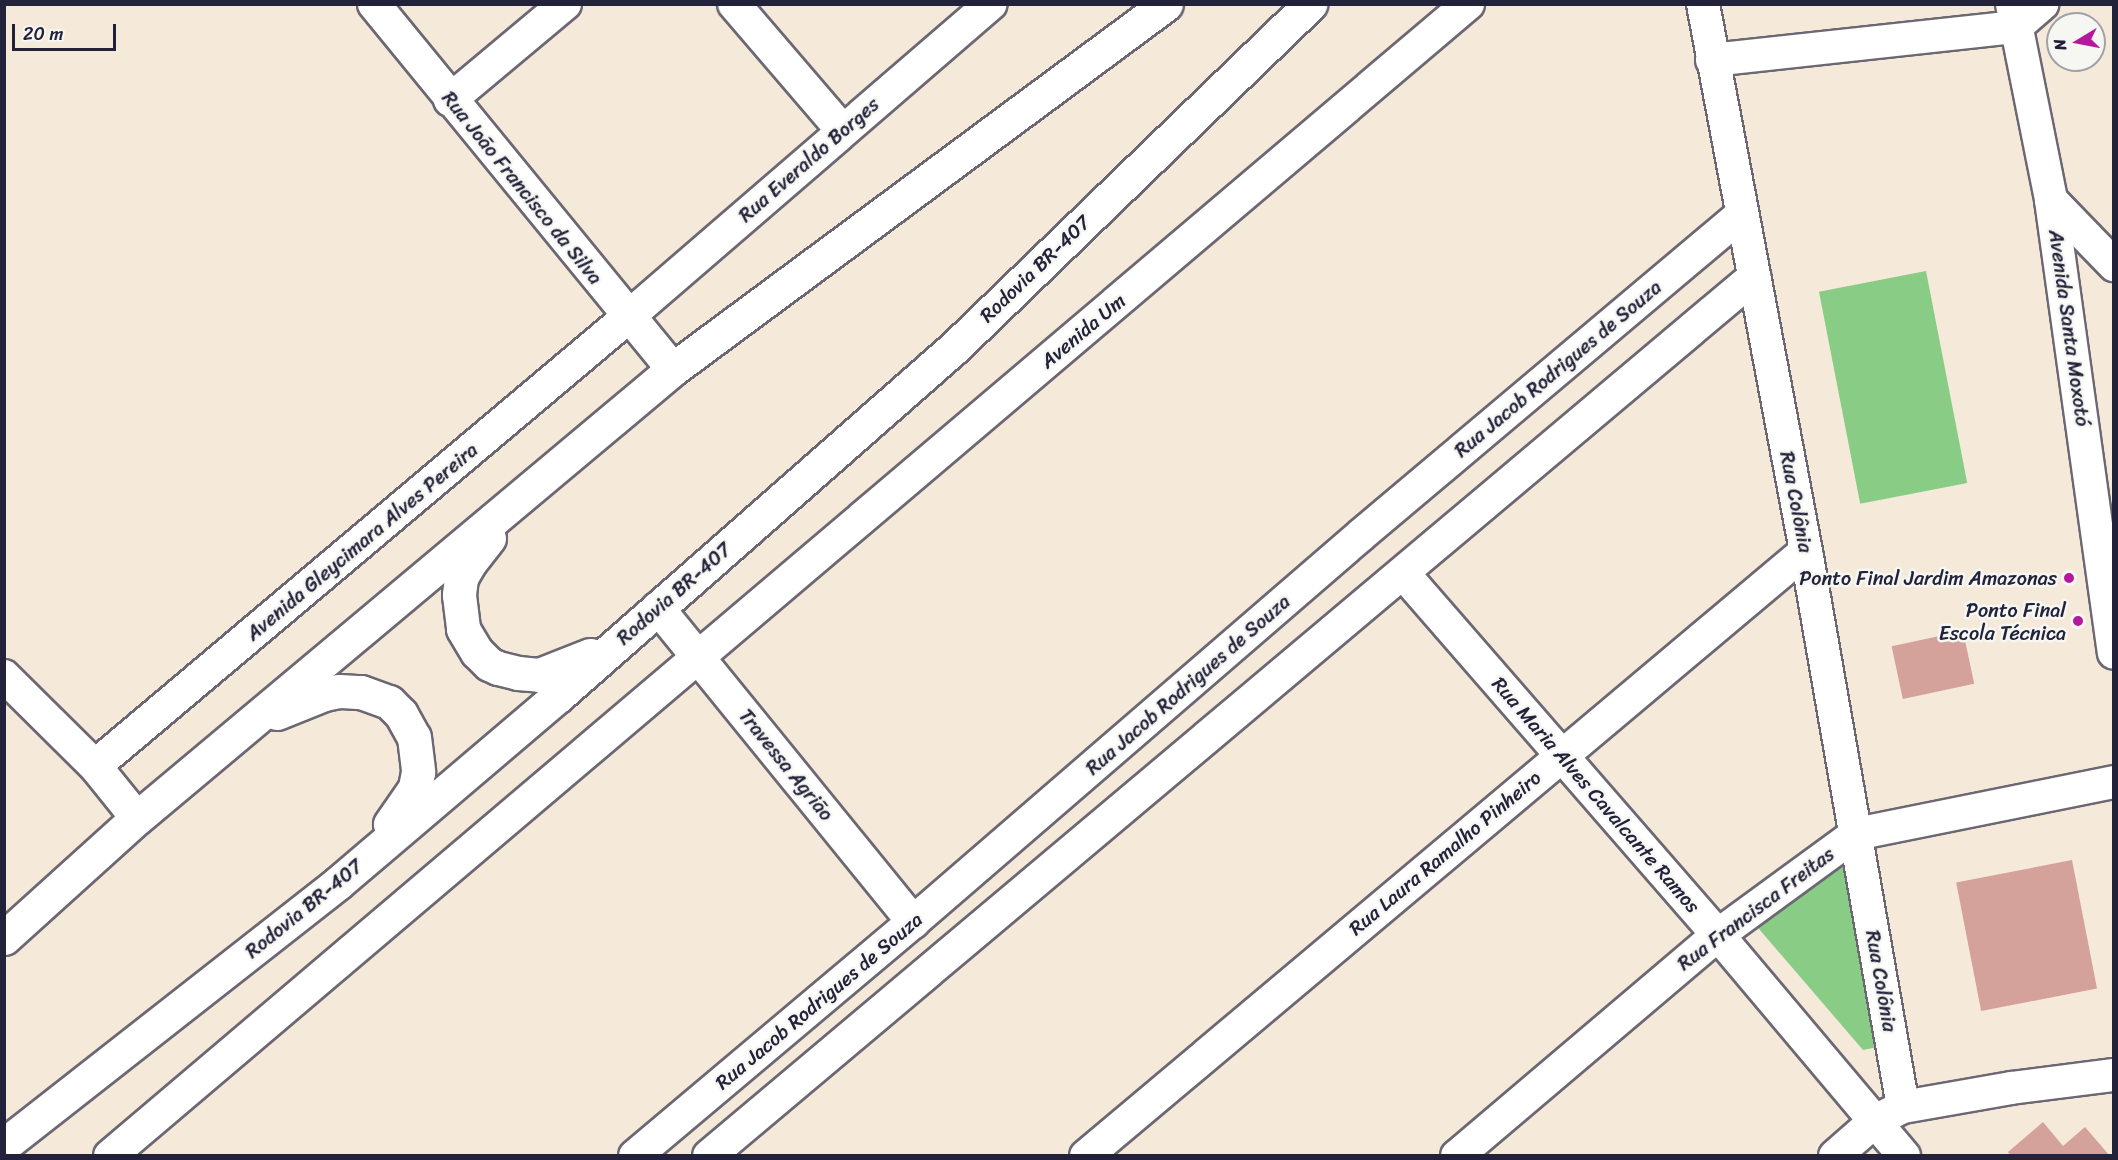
<!DOCTYPE html>
<html>
<head>
<meta charset="utf-8">
<style>
	body { margin:0 }
	#map { position:relative; width:2118px; height:1160px; overflow:hidden; background:#f5e9da; font-family:Sriracha,sans-serif }
	div>[style] { position:absolute }
	.green>* { inset:0; background:#88cc86; transform-origin:0 0 }
	.building>* { inset:0; background:#d4a29a; transform-origin:0 0 }
	.roads { filter:drop-shadow(2px 0 #6c6873) drop-shadow(-2px 0 #6c6873) drop-shadow(0 2px #6c6873) drop-shadow(0 -2px #6c6873) }
	.minor>* { height:32px; margin:-16px; padding:0 16px; transform-origin:16px; border-radius:16px; background:#fff }
	.trunk>* { height:33px; margin:-16.5px; padding:0 16.5px; transform-origin:16.5px; border-radius:16.5px; background:#fff }
	.dots>* { width:16px; height:16px; translate:-50% -50%; box-sizing:border-box; border:3px solid #f6f6f2; border-radius:50% }
	span { translate:-50% -50%; white-space:nowrap; text-align:center; line-height:1.15; -webkit-text-stroke:5px #f6f6f2; paint-order:stroke }
	.street-label { font-size:20px; color:#22223b }
	.poi-label { font-size:20px; color:#22223b }
	.right { translate:-100% -50%; text-align:right }
	.frame { position:absolute; inset:0; border:6px solid #22223b; pointer-events:none }
	.north { position:absolute; left:2046px; top:12px; width:60px; height:60px; box-sizing:border-box; background:#f6f6f2; border:2px solid #a1a1a9; border-radius:50%; rotate:260deg; font-size:16px; font-weight:700; line-height:24px; text-align:center; color:#22223b }
	.north::after { content:''; display:block; margin:auto; width:21px; height:27px; background:#b5179e; clip-path:polygon(50% 0,100% 100%,50% 72%,0 100%) }
	.scale { position:absolute; left:12px; top:24px; width:104px; height:27px; box-sizing:border-box; border:3px solid #22223b; border-top:0; padding-left:8px; font-size:18px; line-height:21px; white-space:nowrap; color:#22223b; -webkit-text-stroke:4px #f6f6f2; paint-order:stroke }
</style>
</head>
<body>
<div id="map">
	<div class="green">
		<i style="left:1926px;top:271px;width:216px;height:109px;rotate:79deg"></i>
		<i style="clip-path:polygon(1858px 836px,1897px 1043px,1863px 1050px,1753px 922px)"></i>
	</div>
	<div class="building">
		<i style="left:1963px;top:631px;width:54px;height:73px;rotate:78deg"></i>
		<i style="left:2072px;top:860px;width:131px;height:118px;rotate:79deg"></i>
		<i style="clip-path:polygon(2043px 1122px,2063px 1146px,2085px 1127px,2110px 1156px,2011px 1156px,2008px 1152px)"></i>
	</div>
	<div class="roads">
		<div class="minor">
			<i style="left:374px;top:4px;width:472px;rotate:50.7deg"></i>
			<i style="left:734px;top:4px;width:166px;rotate:49.4deg"></i>
			<i style="left:1703px;top:4px;width:557px;rotate:79.34deg"></i>
			<i style="left:1806px;top:551px;width:564px;rotate:80.1deg"></i>
			<i style="left:2012px;top:4px;width:200px;rotate:78.7deg"></i>
			<i style="left:2051px;top:200px;width:457px;rotate:82.1deg"></i>
			<i style="left:1712px;top:60px;width:306px;rotate:-6.2deg"></i>
			<i style="left:2016px;top:27px;width:35px;rotate:-41deg"></i>
			<i style="left:450px;top:100px;width:150px;rotate:-39.9deg"></i>
			<i style="left:2051px;top:200px;width:91px;rotate:45.9deg"></i>
			<i style="left:1403px;top:573px;width:480px;rotate:49deg"></i>
			<i style="left:1718px;top:935px;width:289px;rotate:49.9deg"></i>
			<i style="left:658px;top:608px;width:405px;rotate:50.9deg"></i>
			<i style="left:4px;top:676px;width:128px;rotate:44.7deg"></i>
			<i style="left:95px;top:766px;width:67px;rotate:51.1deg"></i>
			<i style="left:95px;top:766px;width:697px;rotate:-40.11deg"></i>
			<i style="left:628px;top:317px;width:479px;rotate:-40.8deg"></i>
			<i style="left:110px;top:1156px;width:1781px;rotate:-40.31deg"></i>
			<i style="left:635px;top:1156px;width:363px;rotate:-40.1deg"></i>
			<i style="left:913px;top:922px;width:592px;rotate:-40.82deg"></i>
			<i style="left:1361px;top:535px;width:498px;rotate:-40.1deg"></i>
			<i style="left:709px;top:1156px;width:1366px;rotate:-40.07deg"></i>
			<i style="left:1086px;top:1156px;width:940px;rotate:-40.04deg"></i>
			<i style="left:1457px;top:1156px;width:342px;rotate:-40.3deg"></i>
			<i style="left:1718px;top:935px;width:171px;rotate:-36.2deg"></i>
			<i style="left:1856px;top:834px;width:263px;rotate:-11.4deg"></i>
			<i style="left:1835px;top:1156px;width:53px;rotate:-41.2deg"></i>
			<i style="left:1875px;top:1121px;width:31px;rotate:-27deg"></i>
			<i style="left:1903px;top:1107px;width:110px;rotate:-10deg"></i>
			<i style="left:2011px;top:1088px;width:104px;rotate:-7.2deg"></i>
		</div>
		<div class="trunk">
			<i style="left:489px;top:538px;width:33px;rotate:128deg"></i>
			<i style="left:469px;top:564px;width:16px;rotate:120deg"></i>
			<i style="left:461px;top:578px;width:17px;rotate:97deg"></i>
			<i style="left:459px;top:595px;width:34px;rotate:83deg"></i>
			<i style="left:463px;top:629px;width:27px;rotate:59deg"></i>
			<i style="left:477px;top:652px;width:17px;rotate:45deg"></i>
			<i style="left:489px;top:664px;width:10px;rotate:24deg"></i>
			<i style="left:498px;top:668px;width:21px;rotate:14deg"></i>
			<i style="left:518px;top:673px;width:21px;rotate:5deg"></i>
			<i style="left:539px;top:675px;width:55px;rotate:-21.4deg"></i>
			<i style="left:277px;top:713px;width:51px;rotate:-22deg"></i>
			<i style="left:324px;top:694px;width:15px;rotate:-11deg"></i>
			<i style="left:339px;top:691px;width:22px;rotate:3deg"></i>
			<i style="left:361px;top:692px;width:30px;rotate:20deg"></i>
			<i style="left:389px;top:702px;width:17px;rotate:45deg"></i>
			<i style="left:401px;top:714px;width:26px;rotate:61deg"></i>
			<i style="left:414px;top:737px;width:35px;rotate:83deg"></i>
			<i style="left:418px;top:772px;width:16px;rotate:101deg"></i>
			<i style="left:415px;top:788px;width:44px;rotate:124.8deg"></i>
			<i style="left:4px;top:938px;width:179px;rotate:-42.1deg"></i>
			<i style="left:137px;top:818px;width:699px;rotate:-39.95deg"></i>
			<i style="left:673px;top:369px;width:613px;rotate:-36.51deg"></i>
			<i style="left:4px;top:1145px;width:424px;rotate:-38.1deg"></i>
			<i style="left:338px;top:883px;width:289px;rotate:-40.4deg"></i>
			<i style="left:558px;top:696px;width:529px;rotate:-41.32deg"></i>
			<i style="left:955px;top:347px;width:494px;rotate:-44deg"></i>
		</div>
	</div>
	<div class="dots">
		<i style="left:2069px;top:578px;background:#b5179e"></i>
		<i style="left:2078px;top:621px;background:#b5179e"></i>
	</div>
	<div class="street-label">
		<span style="left:809px;top:160px;rotate:-41deg">Rua Everaldo Borges</span>
		<span style="left:522px;top:188px;rotate:51deg">Rua João Francisco da Silva</span>
		<span style="left:1035px;top:269px;rotate:-44deg">Rodovia BR-407</span>
		<span style="left:2069px;top:328px;rotate:82deg">Avenida Santa Moxotó</span>
		<span style="left:1083px;top:331px;rotate:-40deg">Avenida Um</span>
		<span style="left:1558px;top:369px;rotate:-40deg">Rua Jacob Rodrigues de Souza</span>
		<span style="left:1796px;top:502px;rotate:79deg">Rua Colônia</span>
		<span style="left:362px;top:542px;rotate:-40deg">Avenida Gleycimara Alves Pereira</span>
		<span style="left:674px;top:594px;rotate:-41deg">Rodovia BR-407</span>
		<span style="left:1188px;top:685px;rotate:-41deg">Rua Jacob Rodrigues de Souza</span>
		<span style="left:786px;top:765px;rotate:51deg">Travessa Agrião</span>
		<span style="left:1596px;top:795px;rotate:49deg">Rua Maria Alves Cavalcante Ramos</span>
		<span style="left:1445px;top:853px;rotate:-40deg">Rua Laura Ramalho Pinheiro</span>
		<span style="left:304px;top:909px;rotate:-39deg">Rodovia BR-407</span>
		<span style="left:1756px;top:909px;rotate:-37deg">Rua Francisca Freitas</span>
		<span style="left:1881px;top:981px;rotate:80deg">Rua Colônia</span>
		<span style="left:819px;top:1001px;rotate:-40deg">Rua Jacob Rodrigues de Souza</span>
	</div>
	<div class="poi-label">
		<span class="right" style="left:2057px;top:578px">Ponto Final Jardim Amazonas</span>
		<span class="right" style="left:2066px;top:622px">Ponto Final<br>Escola Técnica</span>
	</div>
	<div class="frame"></div>
	<div class="north">N</div>
	<div class="scale">20 m</div>
</div>
</body>
</html>
